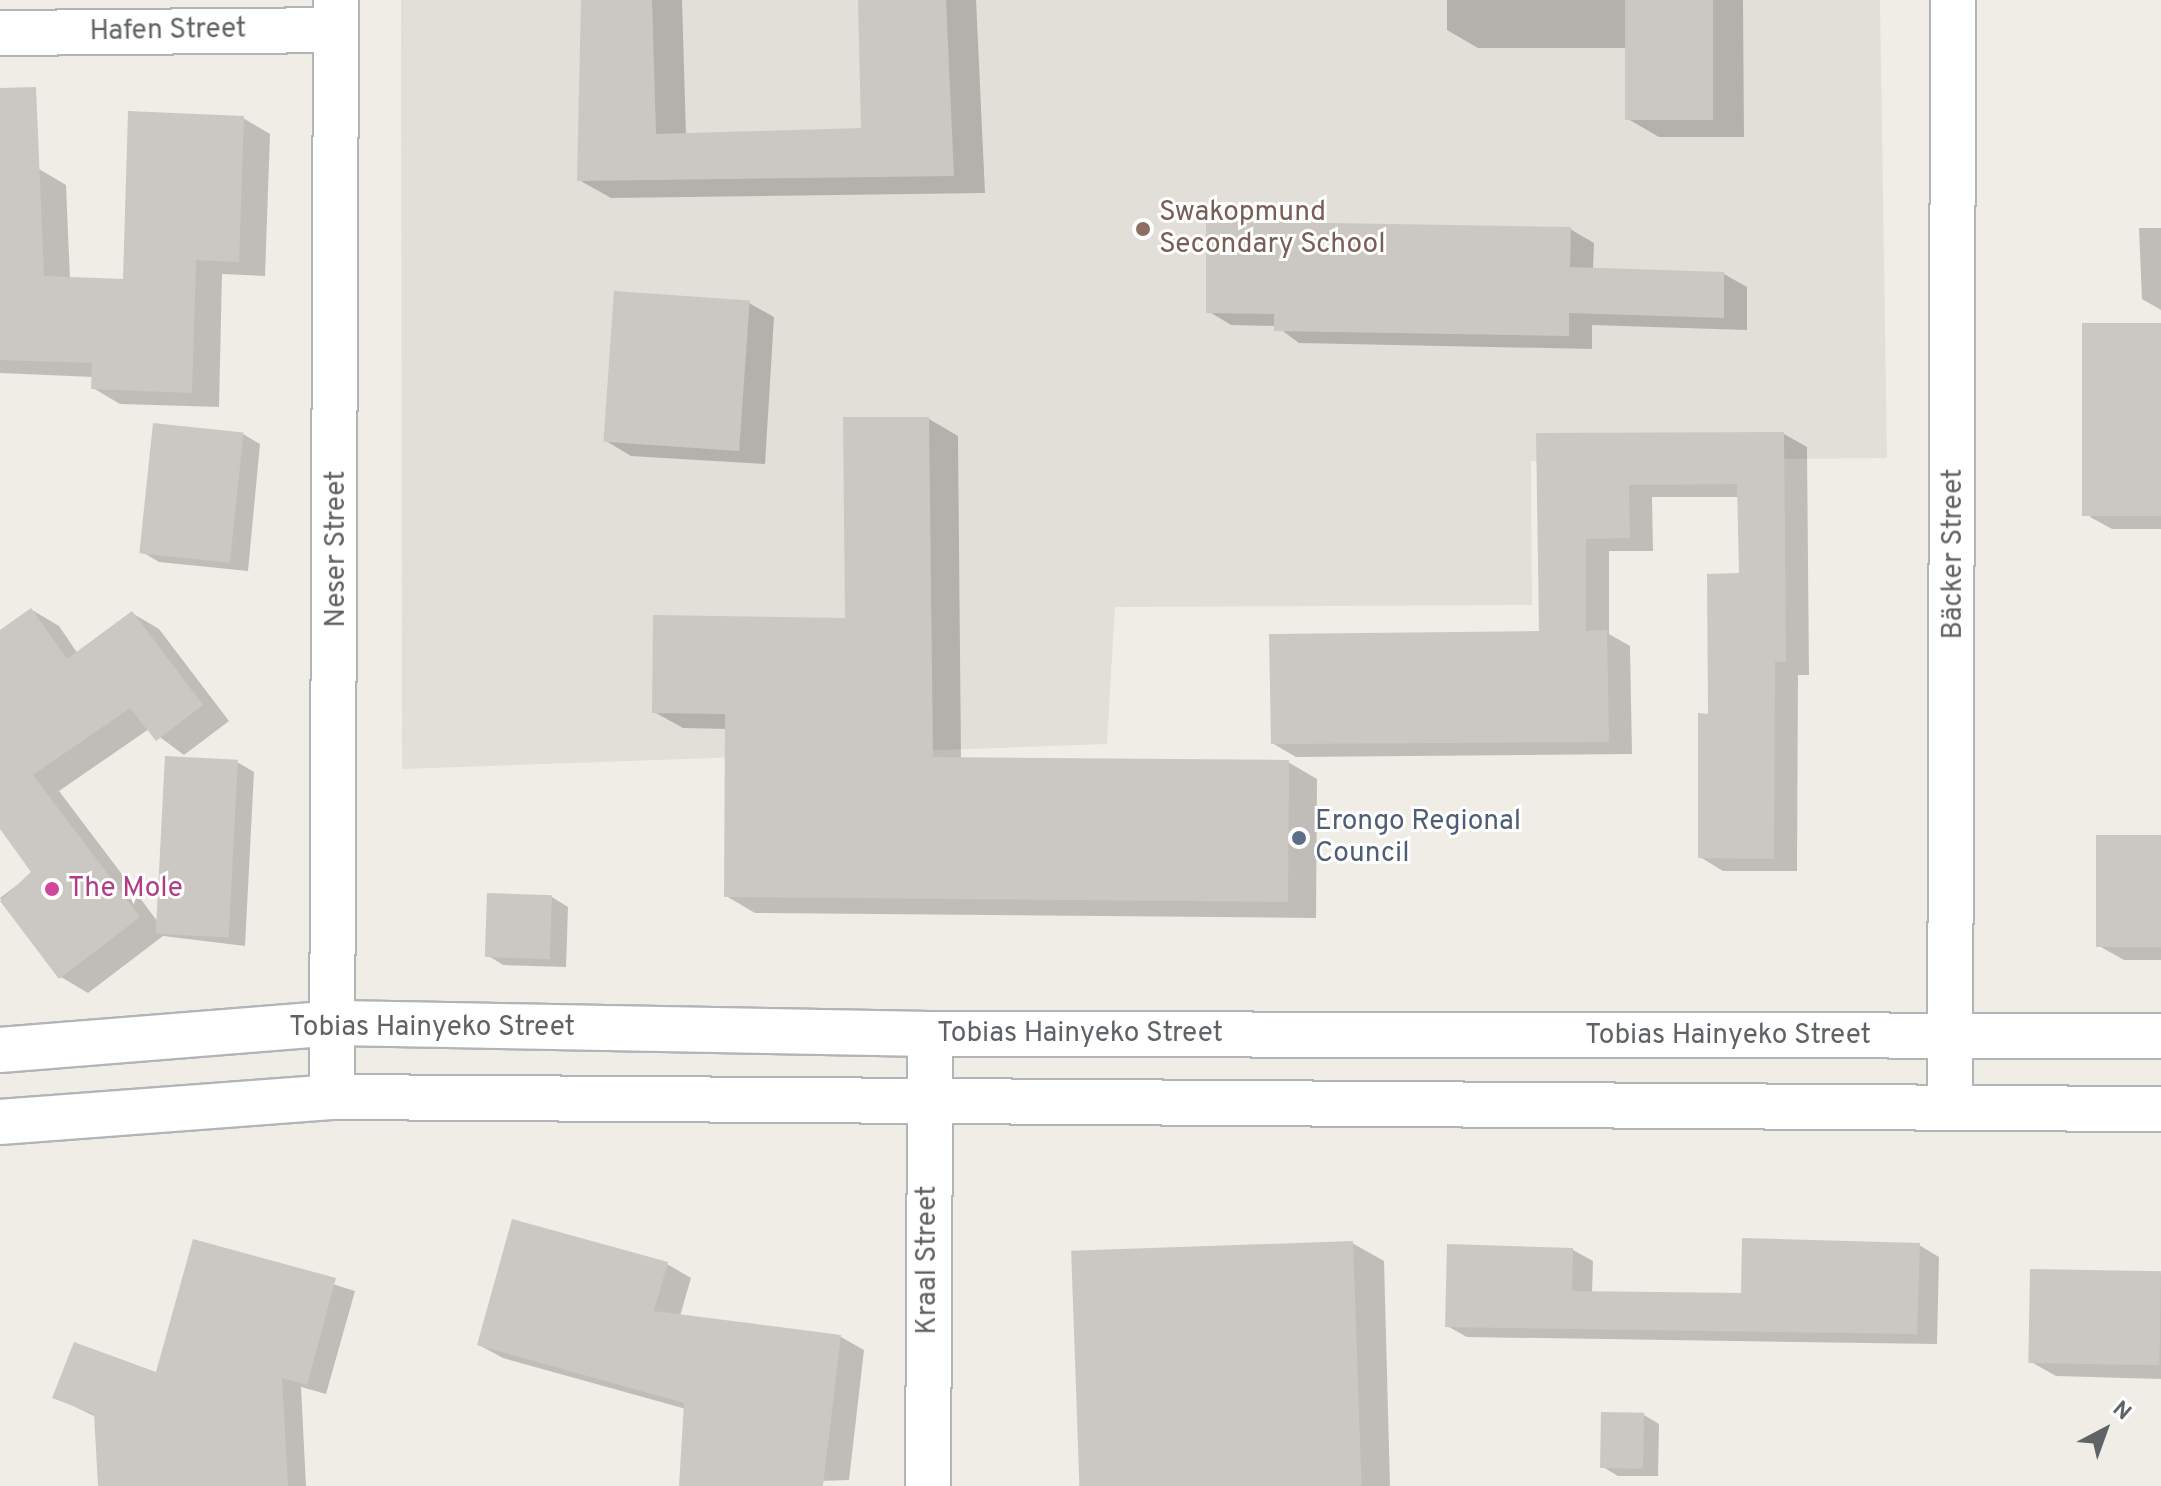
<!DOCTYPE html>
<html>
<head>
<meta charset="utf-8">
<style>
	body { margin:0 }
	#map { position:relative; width:2161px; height:1486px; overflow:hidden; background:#f0ede7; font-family:Overpass,sans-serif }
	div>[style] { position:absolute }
	.education>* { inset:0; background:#e2ded8 }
	.shadow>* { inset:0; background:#0003 }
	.building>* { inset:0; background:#cbc8c4; transform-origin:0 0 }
	.roads { filter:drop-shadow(2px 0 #b2b5b8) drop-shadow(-2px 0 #b2b5b8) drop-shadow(0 2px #b2b5b8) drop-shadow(0 -2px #b2b5b8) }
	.minor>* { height:44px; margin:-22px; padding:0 22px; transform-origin:22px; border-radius:22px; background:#fff }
	.dots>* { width:22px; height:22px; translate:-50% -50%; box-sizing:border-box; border:4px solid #fff; border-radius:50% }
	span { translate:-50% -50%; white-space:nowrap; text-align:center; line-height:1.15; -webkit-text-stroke:6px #fff; paint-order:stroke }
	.street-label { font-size:28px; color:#5f6366 }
	.education-label { font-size:28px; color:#785e54 }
	.left { translate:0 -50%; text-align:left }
	.service-label { font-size:28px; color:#4e5e75 }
	.hotel-label { font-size:28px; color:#b23c85 }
	.north { position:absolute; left:2065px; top:1390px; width:80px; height:80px; -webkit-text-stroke:6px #fff; paint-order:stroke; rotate:41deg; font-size:22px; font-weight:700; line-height:32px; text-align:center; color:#5f6366 }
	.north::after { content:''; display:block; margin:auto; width:28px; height:36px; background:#5f6366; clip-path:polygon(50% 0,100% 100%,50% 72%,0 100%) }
</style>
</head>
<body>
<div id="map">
	<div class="education">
		<i style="clip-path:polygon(401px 0,1880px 0,1887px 458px,1531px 461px,1532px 605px,1115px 607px,1107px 744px,402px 769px)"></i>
	</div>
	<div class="shadow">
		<i style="clip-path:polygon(583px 0,682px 0,686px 135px,863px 130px,860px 0,976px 0,985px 193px,611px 198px,579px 180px)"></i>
		<i style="clip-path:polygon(1447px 0,1743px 0,1744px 137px,1659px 137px,1628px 119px,1628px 48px,1478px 48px,1447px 30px)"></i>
		<i style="clip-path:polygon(243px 118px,270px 134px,265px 276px,222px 274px,219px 407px,120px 404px,93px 388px,93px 377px,0 373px,0 172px,39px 169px,66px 185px,70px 279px,125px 281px)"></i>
		<i style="clip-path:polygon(2139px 228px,2161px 228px,2161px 310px,2142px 299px)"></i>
		<i style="clip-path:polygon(1570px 229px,1594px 243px,1593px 269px,1724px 274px,1747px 287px,1747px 330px,1592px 325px,1592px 349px,1299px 343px,1276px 326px,1231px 325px,1208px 311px)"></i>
		<i style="clip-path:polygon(749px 303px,774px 317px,765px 464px,631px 456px,606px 441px)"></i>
		<i style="clip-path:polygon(2161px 378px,2161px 529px,2112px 529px,2090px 517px)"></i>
		<i style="clip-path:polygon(929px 419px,958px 436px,961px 759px,1288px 762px,1317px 779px,1316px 918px,755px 913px,726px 896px,727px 729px,683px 728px,654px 712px,847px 620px)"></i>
		<i style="clip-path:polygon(243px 434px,260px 444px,248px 571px,159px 562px,142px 552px)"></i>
		<i style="clip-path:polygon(1784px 434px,1807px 447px,1809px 675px,1798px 675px,1797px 871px,1723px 871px,1700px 857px,1741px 575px,1740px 497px,1652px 497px,1653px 551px,1609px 551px,1609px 634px,1630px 646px,1632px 754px,1296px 757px,1272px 743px,1541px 633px,1538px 435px)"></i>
		<i style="clip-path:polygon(32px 610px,59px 626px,78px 654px,132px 613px,159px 629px,229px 721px,184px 755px,149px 729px,59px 791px,158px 922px,237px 762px,254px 772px,245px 946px,163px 936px,88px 993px,61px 977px,0 898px,34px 872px,0 826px,0 632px)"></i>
		<i style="clip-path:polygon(2161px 837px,2161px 960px,2124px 960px,2099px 946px)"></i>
		<i style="clip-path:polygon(552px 897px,568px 907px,566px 967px,503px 965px,487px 955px)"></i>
		<i style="clip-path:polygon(194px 1241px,355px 1291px,326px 1394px,301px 1387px,306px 1486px,100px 1486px,96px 1417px,55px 1397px,157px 1375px)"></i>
		<i style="clip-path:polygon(1352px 1243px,1384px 1261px,1390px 1486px,1079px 1486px)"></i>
		<i style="clip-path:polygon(1919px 1245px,1939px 1257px,1937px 1344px,1467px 1337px,1447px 1326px,1573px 1250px,1593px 1261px,1592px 1294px,1743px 1295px)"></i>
		<i style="clip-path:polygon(667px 1264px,691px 1278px,680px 1316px,841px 1337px,864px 1350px,849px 1480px,681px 1486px,686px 1409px,503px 1358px,479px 1345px)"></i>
		<i style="clip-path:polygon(2161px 1274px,2161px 1379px,2056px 1376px,2031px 1362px)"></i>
		<i style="clip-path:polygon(1644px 1415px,1659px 1424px,1658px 1476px,1618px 1476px,1603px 1467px)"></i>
	</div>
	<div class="building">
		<i style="clip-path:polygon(581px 0,652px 0,656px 134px,861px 128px,858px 0,946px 0,954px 176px,577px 181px)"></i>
		<i style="left:1625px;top:0;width:88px;height:120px"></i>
		<i style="clip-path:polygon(36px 87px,44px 276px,123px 279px,128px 111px,244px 116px,239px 262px,196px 260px,192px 393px,91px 389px,92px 363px,0 360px,0 88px)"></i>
		<i style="clip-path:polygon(1206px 221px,1571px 227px,1570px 267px,1724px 272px,1724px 318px,1569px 313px,1569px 336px,1274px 331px,1274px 314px,1206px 313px)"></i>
		<i style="left:614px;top:291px;width:136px;height:151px;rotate:4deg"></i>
		<i style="left:2161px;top:323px;width:193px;height:79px;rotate:90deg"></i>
		<i style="clip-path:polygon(843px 417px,929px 417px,933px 757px,1289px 760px,1288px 902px,724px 897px,725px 714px,652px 713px,653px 615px,845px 618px)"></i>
		<i style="left:153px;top:423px;width:91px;height:131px;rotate:6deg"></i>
		<i style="clip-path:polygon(1784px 432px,1786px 662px,1775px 662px,1774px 859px,1698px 858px,1698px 713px,1708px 714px,1707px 574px,1739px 573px,1737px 484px,1629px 485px,1630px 538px,1586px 539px,1586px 631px,1607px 630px,1609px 742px,1271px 744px,1269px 634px,1539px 631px,1536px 433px)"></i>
		<i style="clip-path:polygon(31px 608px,67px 659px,132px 611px,203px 705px,156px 741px,130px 708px,33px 775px,140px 917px,59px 979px,0 901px,31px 872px,0 829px,0 630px)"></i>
		<i style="left:165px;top:756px;width:73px;height:178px;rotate:3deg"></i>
		<i style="left:2161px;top:835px;width:112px;height:65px;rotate:90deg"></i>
		<i style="left:487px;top:893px;width:65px;height:64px;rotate:2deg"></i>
		<i style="clip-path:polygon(512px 1219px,668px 1262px,654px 1311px,841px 1335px,823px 1486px,679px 1486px,684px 1403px,477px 1345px)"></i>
		<i style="clip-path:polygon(1742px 1238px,1920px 1243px,1917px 1334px,1445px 1327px,1447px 1244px,1573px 1248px,1572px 1291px,1741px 1293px)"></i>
		<i style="clip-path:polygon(193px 1239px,336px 1278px,307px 1385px,282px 1378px,288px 1486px,98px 1486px,94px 1414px,52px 1398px,74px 1342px,156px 1372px)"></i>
		<i style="left:1353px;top:1241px;width:245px;height:282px;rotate:88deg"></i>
		<i style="left:2030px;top:1269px;width:131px;height:94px;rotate:1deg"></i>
		<i style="left:1601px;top:1412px;width:43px;height:56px;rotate:1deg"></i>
	</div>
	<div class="roads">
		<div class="minor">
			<i style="left:0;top:33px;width:336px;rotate:-0.5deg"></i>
			<i style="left:0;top:1050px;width:339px;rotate:-4.6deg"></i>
			<i style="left:338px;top:1023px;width:592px;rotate:1.06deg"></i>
			<i style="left:930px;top:1034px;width:1231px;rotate:0.09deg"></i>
			<i style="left:332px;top:1097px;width:1097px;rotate:-89.79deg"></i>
			<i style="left:1950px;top:1108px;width:1108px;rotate:-89.84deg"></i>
			<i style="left:0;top:1122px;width:333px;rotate:-4.3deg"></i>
			<i style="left:332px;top:1097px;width:1829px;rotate:0.38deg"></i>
			<i style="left:928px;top:1486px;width:452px;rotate:-89.7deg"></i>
		</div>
	</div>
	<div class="dots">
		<i style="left:1143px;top:229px;background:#8d6e63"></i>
		<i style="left:1299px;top:838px;background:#5c6f8a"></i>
		<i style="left:52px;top:889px;background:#d1479c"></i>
	</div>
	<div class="street-label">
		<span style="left:168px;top:31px;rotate:-1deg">Hafen Street</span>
		<span style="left:337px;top:549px;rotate:-90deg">Neser Street</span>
		<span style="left:1954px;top:554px;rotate:-90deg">Bäcker Street</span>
		<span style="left:432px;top:1028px">Tobias Hainyeko Street</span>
		<span style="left:1080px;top:1034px">Tobias Hainyeko Street</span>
		<span style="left:1728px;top:1036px">Tobias Hainyeko Street</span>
		<span style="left:928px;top:1260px;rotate:-90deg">Kraal Street</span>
	</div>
	<div class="education-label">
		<span class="left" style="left:1159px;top:229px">Swakopmund<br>Secondary School</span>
	</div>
	<div class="service-label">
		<span class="left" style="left:1315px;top:838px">Erongo Regional<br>Council</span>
	</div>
	<div class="hotel-label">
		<span class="left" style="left:68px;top:889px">The Mole</span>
	</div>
	<div class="north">N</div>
</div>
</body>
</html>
